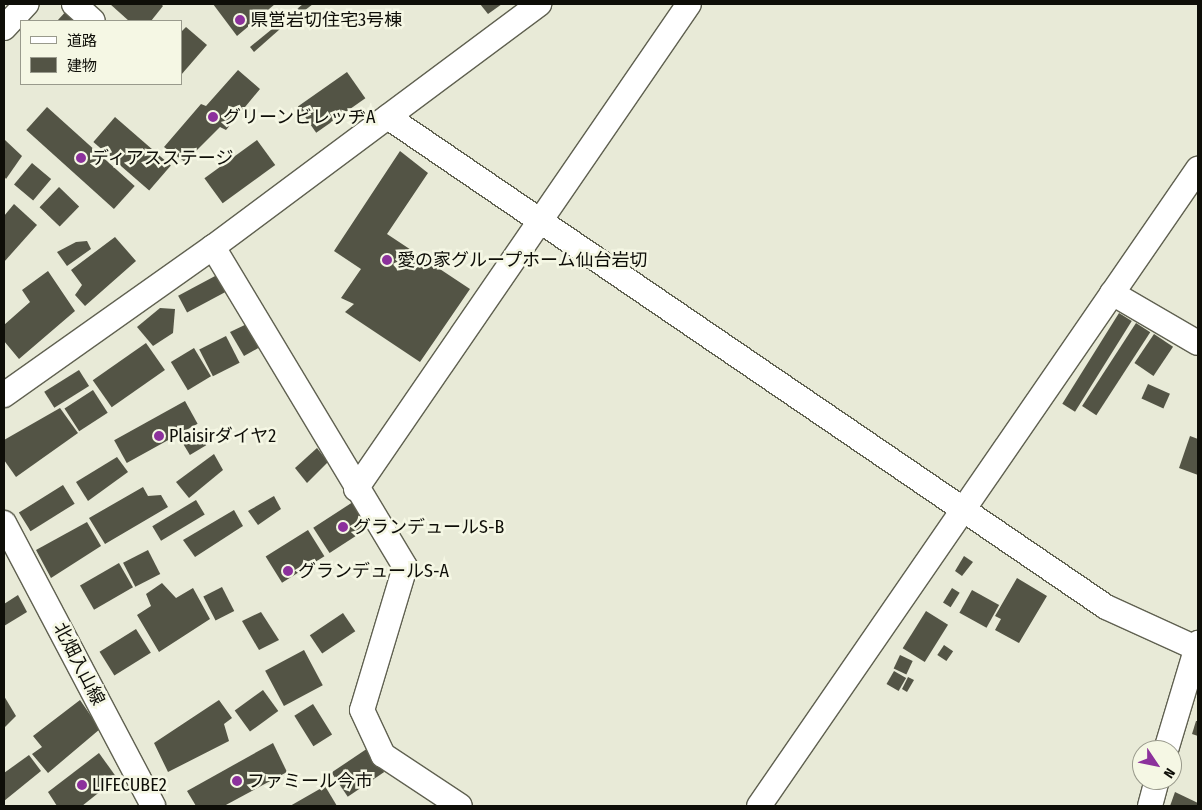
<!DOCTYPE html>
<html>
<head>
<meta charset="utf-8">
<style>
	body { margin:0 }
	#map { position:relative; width:1202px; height:810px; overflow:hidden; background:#e8ead7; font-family:"Fira Sans Condensed","Noto Sans JP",sans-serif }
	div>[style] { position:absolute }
	.building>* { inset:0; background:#535445; transform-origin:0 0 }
	.roads { filter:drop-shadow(1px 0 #606151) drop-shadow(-1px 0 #606151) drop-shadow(0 1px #606151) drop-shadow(0 -1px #606151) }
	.minor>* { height:24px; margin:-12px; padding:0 12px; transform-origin:12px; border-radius:12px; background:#fff }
	.dots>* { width:14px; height:14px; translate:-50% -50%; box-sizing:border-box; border:2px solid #f5f7e4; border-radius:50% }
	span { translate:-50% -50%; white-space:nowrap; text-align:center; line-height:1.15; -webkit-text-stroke:5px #f5f7e4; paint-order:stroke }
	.poi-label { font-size:18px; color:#0e0e08 }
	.left { translate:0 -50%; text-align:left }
	.street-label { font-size:18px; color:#0e0e08 }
	.frame { position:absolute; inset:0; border:5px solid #0e0e08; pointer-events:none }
	.legend { position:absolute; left:20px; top:20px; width:162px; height:65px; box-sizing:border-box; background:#f5f7e4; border:1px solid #999a8c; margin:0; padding:6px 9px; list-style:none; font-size:15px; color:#0e0e08 }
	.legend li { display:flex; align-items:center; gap:10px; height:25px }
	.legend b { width:25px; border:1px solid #999a8c }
	.north { position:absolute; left:1132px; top:740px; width:50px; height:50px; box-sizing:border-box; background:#f5f7e4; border:1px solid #999a8c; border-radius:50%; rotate:124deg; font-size:14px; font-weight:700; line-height:20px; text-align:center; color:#0e0e08 }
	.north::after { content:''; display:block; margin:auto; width:18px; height:22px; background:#8c319c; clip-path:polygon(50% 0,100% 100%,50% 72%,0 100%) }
</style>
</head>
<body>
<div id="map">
	<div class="building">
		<i style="clip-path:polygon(110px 4px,161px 4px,163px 6px,151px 21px,129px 21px)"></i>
		<i style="clip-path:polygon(213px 4px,275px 4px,237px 36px)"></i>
		<i style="clip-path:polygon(303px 4px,313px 4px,283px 27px,280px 23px)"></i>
		<i style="clip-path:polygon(480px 4px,502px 4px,488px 14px)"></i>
		<i style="clip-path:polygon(69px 8px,83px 21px,57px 21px)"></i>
		<i style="clip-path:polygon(277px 25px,280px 29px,254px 52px,250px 47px)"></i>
		<i style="clip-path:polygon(186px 27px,207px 45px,181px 75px,181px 32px)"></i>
		<i style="clip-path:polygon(238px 70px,260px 89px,226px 130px,220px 127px,185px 162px,164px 147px,201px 104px,206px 106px)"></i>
		<i style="left:347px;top:72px;width:32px;height:60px;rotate:55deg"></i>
		<i style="left:47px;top:107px;width:118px;height:31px;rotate:42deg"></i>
		<i style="left:115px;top:117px;width:74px;height:33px;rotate:41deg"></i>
		<i style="clip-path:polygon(5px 140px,22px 156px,6px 179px,4px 176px)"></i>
		<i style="left:257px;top:140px;width:31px;height:65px;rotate:54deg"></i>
		<i style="clip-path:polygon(400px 151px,428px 173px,387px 234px,470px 289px,420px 362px,345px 312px,354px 304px,341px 298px,361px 269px,334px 251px)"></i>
		<i style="left:32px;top:163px;width:25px;height:28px;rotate:40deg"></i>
		<i style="left:59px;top:187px;width:28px;height:28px;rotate:44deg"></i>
		<i style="clip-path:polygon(14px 204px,37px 225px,4px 262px,4px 216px)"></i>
		<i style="clip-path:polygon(115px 237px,136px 261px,85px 306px,75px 295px,82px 285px,71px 270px)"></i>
		<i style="clip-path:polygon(87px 241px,91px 249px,67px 266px,57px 252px,76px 242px)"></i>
		<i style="clip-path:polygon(48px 271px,75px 311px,19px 359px,4px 341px,4px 325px,30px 302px,22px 290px)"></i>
		<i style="left:217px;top:275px;width:19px;height:44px;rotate:62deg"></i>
		<i style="clip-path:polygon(160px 308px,175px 309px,173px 333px,153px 346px,137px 327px)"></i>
		<i style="left:1119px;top:313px;width:15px;height:107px;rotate:32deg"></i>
		<i style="clip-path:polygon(249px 323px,260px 347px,244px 356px,230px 332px)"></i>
		<i style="left:1136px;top:323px;width:17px;height:99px;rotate:33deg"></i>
		<i style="left:1154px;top:334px;width:23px;height:35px;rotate:34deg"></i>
		<i style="left:226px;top:336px;width:30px;height:30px;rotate:63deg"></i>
		<i style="left:146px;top:343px;width:33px;height:65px;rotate:55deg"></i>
		<i style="left:194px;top:348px;width:33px;height:27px;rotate:59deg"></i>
		<i style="left:79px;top:370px;width:19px;height:41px;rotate:58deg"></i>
		<i style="left:1148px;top:384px;width:24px;height:16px;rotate:24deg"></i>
		<i style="left:93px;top:390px;width:27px;height:34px;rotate:57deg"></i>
		<i style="left:185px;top:401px;width:26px;height:81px;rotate:61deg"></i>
		<i style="clip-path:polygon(60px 408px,78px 433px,16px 477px,4px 460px,4px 440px)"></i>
		<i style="left:200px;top:435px;width:12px;height:19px;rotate:59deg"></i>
		<i style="clip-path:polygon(1190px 436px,1198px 439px,1198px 475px,1179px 468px)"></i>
		<i style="clip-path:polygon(317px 448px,328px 462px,307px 483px,295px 468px)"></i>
		<i style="clip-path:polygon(214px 454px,223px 470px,189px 498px,176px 482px)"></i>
		<i style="clip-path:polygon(117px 457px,128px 472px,88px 501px,76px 482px)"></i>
		<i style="left:63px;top:485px;width:22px;height:52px;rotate:58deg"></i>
		<i style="clip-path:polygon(143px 487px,148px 496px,161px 495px,168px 507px,105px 544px,89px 518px)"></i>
		<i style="clip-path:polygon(274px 496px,281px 509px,258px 525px,248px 511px)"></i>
		<i style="left:196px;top:500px;width:17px;height:51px;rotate:59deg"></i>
		<i style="left:356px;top:500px;width:30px;height:51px;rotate:57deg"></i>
		<i style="clip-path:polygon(234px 510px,243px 526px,195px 557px,183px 540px)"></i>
		<i style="clip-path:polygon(87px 522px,101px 546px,51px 578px,36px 550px)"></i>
		<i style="left:308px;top:530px;width:31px;height:50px;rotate:58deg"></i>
		<i style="left:148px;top:550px;width:27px;height:28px;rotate:63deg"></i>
		<i style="clip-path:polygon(964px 556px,973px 562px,962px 576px,955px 571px)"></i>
		<i style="left:119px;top:563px;width:28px;height:45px;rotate:60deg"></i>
		<i style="clip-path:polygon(1017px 578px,1047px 596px,1019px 643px,995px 630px,1001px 619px,995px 616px)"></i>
		<i style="clip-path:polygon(162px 583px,176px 598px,193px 588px,210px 619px,159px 652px,137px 615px,151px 606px,146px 594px)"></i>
		<i style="left:222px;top:587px;width:27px;height:21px;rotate:63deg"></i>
		<i style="left:952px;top:588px;width:9px;height:17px;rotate:32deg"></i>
		<i style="left:972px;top:590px;width:31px;height:26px;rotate:29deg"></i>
		<i style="clip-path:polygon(18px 595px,27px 612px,4px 626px,4px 604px)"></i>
		<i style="left:926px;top:611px;width:26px;height:44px;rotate:32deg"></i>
		<i style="clip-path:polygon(261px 612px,279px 640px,259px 650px,242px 621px)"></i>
		<i style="left:343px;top:613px;width:22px;height:40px;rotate:56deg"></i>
		<i style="left:136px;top:629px;width:28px;height:43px;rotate:58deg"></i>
		<i style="left:944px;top:645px;width:11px;height:12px;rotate:34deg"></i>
		<i style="left:304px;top:650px;width:40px;height:44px;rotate:62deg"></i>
		<i style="left:900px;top:655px;width:14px;height:15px;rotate:25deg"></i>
		<i style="left:894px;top:671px;width:14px;height:15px;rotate:30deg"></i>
		<i style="clip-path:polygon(908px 677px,914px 680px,907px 692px,902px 689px)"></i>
		<i style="left:263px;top:690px;width:26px;height:35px;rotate:54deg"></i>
		<i style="clip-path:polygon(4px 696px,16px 716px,4px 728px)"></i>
		<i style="clip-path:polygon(80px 700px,100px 729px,48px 773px,32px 754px,42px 747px,33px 736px)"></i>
		<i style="clip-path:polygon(219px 700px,232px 718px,224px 724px,229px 741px,168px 772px,154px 743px)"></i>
		<i style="left:313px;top:704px;width:36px;height:22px;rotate:58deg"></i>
		<i style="clip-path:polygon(1196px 721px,1198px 721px,1198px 736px,1192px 734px)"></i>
		<i style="clip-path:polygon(273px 743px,287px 772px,224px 806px,196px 806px,187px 791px)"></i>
		<i style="left:368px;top:748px;width:29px;height:44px;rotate:56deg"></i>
		<i style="clip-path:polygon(99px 753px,117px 778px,82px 806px,57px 806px,48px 792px)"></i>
		<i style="clip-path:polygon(29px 755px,41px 771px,4px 801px,4px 773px)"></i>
		<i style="clip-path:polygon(325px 786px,337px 806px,290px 806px)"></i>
		<i style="clip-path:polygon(1175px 792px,1198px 803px,1198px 806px,1170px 806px)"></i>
	</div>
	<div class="roads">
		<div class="minor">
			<i style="left:74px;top:4px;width:25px;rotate:42deg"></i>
			<i style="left:4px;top:28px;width:33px;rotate:-47deg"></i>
			<i style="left:388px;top:117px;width:869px;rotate:34.31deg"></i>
			<i style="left:1106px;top:607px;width:101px;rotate:24.5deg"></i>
			<i style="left:213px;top:247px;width:373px;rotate:59deg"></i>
			<i style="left:405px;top:567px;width:149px;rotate:106.7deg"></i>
			<i style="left:362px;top:710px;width:50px;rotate:65deg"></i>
			<i style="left:383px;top:755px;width:92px;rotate:33.5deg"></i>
			<i style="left:1112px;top:293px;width:99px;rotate:30.2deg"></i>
			<i style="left:4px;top:395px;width:256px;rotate:-35.3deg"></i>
			<i style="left:213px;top:247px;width:407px;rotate:-36.7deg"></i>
			<i style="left:356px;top:489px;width:588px;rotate:-55.53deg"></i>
			<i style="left:4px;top:523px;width:320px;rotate:62.2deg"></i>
			<i style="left:1166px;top:750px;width:112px;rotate:-73.3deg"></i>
			<i style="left:759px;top:806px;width:774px;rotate:-55.43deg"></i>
			<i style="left:1150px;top:806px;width:27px;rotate:-75deg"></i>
		</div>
	</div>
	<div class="dots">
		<i style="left:240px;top:20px;background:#8c319c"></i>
		<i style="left:213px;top:117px;background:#8c319c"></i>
		<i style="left:81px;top:158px;background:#8c319c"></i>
		<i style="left:387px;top:260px;background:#8c319c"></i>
		<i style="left:159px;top:436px;background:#8c319c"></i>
		<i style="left:343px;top:527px;background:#8c319c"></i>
		<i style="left:288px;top:571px;background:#8c319c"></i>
		<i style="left:237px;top:781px;background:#8c319c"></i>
		<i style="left:82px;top:785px;background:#8c319c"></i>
	</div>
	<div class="poi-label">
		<span class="left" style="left:250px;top:20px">県営岩切住宅3号棟</span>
		<span class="left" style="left:223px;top:117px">グリーンビレッヂA</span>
		<span class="left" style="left:91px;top:158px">ディアスステージ</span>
		<span class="left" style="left:397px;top:260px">愛の家グループホーム仙台岩切</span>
		<span class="left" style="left:169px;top:436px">Plaisirダイヤ2</span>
		<span class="left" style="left:353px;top:527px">グランデュールS-B</span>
		<span class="left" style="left:298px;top:571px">グランデュールS-A</span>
		<span class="left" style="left:247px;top:781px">ファミール今市</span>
		<span class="left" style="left:92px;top:785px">LIFECUBE2</span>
	</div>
	<div class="street-label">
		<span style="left:79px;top:664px;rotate:63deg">北畑入山線</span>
	</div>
	<div class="frame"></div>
	<ul class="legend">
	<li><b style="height:6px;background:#fff"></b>道路</li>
	<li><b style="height:14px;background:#535445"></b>建物</li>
	</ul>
	<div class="north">N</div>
</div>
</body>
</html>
